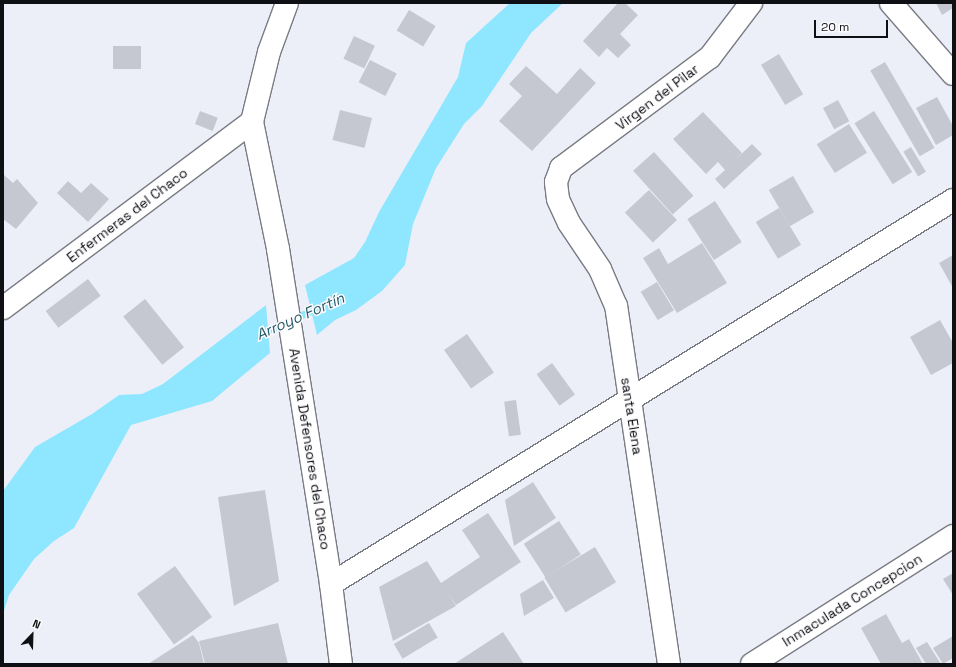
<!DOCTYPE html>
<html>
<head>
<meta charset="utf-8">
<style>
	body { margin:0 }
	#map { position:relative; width:956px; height:667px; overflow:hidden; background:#edeff8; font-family:"Space Grotesk",sans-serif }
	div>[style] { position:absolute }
	.water>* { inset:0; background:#8ee7fe }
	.stream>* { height:7px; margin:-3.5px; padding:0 3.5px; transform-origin:3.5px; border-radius:3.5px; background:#8ee7fe }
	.building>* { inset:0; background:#c6c8d1; transform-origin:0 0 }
	.roads { filter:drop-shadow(1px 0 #797b83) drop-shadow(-1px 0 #797b83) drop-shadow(0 1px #797b83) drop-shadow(0 -1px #797b83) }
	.minor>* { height:22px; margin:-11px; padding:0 11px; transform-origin:11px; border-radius:11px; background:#fff }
	.tertiary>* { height:22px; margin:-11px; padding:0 11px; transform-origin:11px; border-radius:11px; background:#fff }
	.secondary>* { height:22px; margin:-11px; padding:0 11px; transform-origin:11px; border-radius:11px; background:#fff }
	span { translate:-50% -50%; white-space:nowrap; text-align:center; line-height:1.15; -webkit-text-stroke:3px #fcfcfe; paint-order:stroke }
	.street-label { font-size:14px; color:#0f1013 }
	.water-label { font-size:15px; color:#265965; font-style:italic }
	.frame { position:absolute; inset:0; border:4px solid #0f1013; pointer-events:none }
	.north { position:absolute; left:12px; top:615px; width:40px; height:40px; -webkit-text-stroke:3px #fcfcfe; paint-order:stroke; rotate:23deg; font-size:11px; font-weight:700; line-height:16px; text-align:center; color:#0f1013 }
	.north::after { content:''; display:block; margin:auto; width:14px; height:18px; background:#0f1013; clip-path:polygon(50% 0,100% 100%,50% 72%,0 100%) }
	.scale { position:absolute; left:814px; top:20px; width:74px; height:18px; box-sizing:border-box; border:2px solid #0f1013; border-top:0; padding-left:5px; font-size:12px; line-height:14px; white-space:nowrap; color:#0f1013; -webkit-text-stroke:3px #fcfcfe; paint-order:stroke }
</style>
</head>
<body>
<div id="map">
	<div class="water">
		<i style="clip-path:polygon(510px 3px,563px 3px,531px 33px,482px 106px,464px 124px,436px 168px,413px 224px,405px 265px,382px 291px,356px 310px,335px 320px,317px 335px,305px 285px,354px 258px,365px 242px,379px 212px,458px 77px,466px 43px)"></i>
		<i style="clip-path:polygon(266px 305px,270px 353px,212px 401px,131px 425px,74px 528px,54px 541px,34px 559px,9px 595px,3px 614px,3px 491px,35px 447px,92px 414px,119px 395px,142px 394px,163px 384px)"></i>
	</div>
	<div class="stream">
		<i style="left:261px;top:333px;width:64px;rotate:-24.1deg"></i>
	</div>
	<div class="building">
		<i style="clip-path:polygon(618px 3px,625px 3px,638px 15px,620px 34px,631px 45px,618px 58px,607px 48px,599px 57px,583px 41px)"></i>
		<i style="clip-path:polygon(936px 3px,953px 3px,953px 8px,942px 15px)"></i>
		<i style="left:409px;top:10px;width:31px;height:24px;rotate:31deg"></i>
		<i style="left:354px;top:36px;width:23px;height:25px;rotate:25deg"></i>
		<i style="left:113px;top:46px;width:28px;height:23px"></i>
		<i style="left:779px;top:54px;width:47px;height:21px;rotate:59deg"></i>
		<i style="left:370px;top:60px;width:30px;height:25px;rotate:27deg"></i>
		<i style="left:885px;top:62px;width:99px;height:17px;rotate:60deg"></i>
		<i style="clip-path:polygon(526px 66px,557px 94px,580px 68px,596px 83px,532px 151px,499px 121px,522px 96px,509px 84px)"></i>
		<i style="clip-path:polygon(937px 97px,953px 126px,953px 135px,936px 145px,916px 108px)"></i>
		<i style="left:838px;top:100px;width:24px;height:17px;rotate:62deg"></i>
		<i style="left:340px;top:110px;width:33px;height:31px;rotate:14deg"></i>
		<i style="left:200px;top:111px;width:19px;height:14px;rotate:21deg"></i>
		<i style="left:874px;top:111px;width:72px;height:23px;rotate:58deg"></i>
		<i style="clip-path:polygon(703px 112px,742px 153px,734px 161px,752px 144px,762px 154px,724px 189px,715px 179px,725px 170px,718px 162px,706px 174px,673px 139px)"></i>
		<i style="left:849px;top:124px;width:34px;height:38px;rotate:58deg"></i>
		<i style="left:911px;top:147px;width:29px;height:9px;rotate:59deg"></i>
		<i style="left:654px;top:152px;width:59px;height:28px;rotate:48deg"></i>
		<i style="clip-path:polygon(4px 175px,13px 183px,17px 179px,38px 203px,16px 229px,3px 219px)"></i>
		<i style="left:793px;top:176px;width:42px;height:28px;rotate:60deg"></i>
		<i style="clip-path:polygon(68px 181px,81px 193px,91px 183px,109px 199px,88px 222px,57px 193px)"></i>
		<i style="left:649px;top:190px;width:41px;height:33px;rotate:47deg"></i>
		<i style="left:715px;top:201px;width:49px;height:33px;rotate:57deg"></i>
		<i style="left:779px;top:208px;width:43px;height:27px;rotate:59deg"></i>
		<i style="clip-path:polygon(702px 243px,727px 283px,677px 313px,643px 258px,659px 248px,668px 264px)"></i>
		<i style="clip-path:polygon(953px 255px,953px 288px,939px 263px)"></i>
		<i style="left:88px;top:279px;width:21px;height:53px;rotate:53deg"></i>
		<i style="left:657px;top:282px;width:33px;height:19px;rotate:59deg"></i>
		<i style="left:145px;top:299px;width:62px;height:28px;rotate:51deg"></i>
		<i style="clip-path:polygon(940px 320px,953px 343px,953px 363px,931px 375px,910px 337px)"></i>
		<i style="left:467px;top:334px;width:47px;height:28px;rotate:55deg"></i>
		<i style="left:552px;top:363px;width:39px;height:19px;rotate:54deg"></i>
		<i style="left:516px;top:400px;width:35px;height:12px;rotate:82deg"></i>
		<i style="clip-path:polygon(533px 482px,556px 518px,514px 546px,505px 500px)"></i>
		<i style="clip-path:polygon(265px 490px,279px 581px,234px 606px,218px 497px)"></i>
		<i style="clip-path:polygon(488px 513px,521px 562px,456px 605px,448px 593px,456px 606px,393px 641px,379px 587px,427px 561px,441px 583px,480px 557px,462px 530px)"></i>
		<i style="left:559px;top:521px;width:40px;height:42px;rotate:57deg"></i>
		<i style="left:595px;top:547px;width:41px;height:59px;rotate:59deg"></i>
		<i style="left:175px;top:566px;width:63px;height:47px;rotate:54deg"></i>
		<i style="clip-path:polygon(953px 573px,953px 595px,943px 579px)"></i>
		<i style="clip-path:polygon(543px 580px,554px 598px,524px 616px,520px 594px)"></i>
		<i style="clip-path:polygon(886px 614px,902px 643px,909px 639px,923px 664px,881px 664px,861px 628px)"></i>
		<i style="clip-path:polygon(278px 623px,288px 664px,205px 664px,199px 641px)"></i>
		<i style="left:429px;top:623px;width:17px;height:41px;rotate:59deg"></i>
		<i style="clip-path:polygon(503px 632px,524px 664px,454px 664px)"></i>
		<i style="clip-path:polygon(193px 635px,199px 643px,204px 664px,148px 664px)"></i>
		<i style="clip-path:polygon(953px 636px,953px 658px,943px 664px,933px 648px)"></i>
		<i style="clip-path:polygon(927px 642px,941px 664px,926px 664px,916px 648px)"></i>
	</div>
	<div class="roads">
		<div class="minor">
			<i style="left:891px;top:3px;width:94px;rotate:48.9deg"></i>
			<i style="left:331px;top:584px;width:731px;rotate:-31.69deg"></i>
			<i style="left:669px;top:664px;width:362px;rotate:-98.4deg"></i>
			<i style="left:616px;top:306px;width:40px;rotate:-113.4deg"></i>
			<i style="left:600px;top:269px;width:55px;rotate:-124deg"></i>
			<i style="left:569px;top:223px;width:26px;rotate:-115deg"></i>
			<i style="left:558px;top:199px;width:17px;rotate:-97deg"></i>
			<i style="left:556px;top:182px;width:15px;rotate:-70deg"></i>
			<i style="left:561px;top:168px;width:186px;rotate:-36.7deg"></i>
			<i style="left:710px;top:57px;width:68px;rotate:-52.8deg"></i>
			<i style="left:752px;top:664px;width:238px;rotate:-32.5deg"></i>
		</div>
		<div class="tertiary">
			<i style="left:3px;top:308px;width:311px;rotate:-36.8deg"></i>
		</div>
		<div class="secondary">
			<i style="left:287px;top:3px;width:52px;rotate:110.2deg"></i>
			<i style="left:269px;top:52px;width:72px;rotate:103.7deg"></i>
			<i style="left:252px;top:122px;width:130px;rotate:78.4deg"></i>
			<i style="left:278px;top:249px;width:339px;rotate:81deg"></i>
			<i style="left:331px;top:584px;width:81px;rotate:82.9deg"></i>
		</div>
	</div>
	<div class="street-label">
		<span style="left:657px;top:97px;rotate:-37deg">Virgen del Pilar</span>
		<span style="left:127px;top:215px;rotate:-37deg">Enfermeras del Chaco</span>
		<span style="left:632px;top:416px;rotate:81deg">santa Elena</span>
		<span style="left:310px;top:449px;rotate:81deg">Avenida Defensores del Chaco</span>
		<span style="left:852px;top:600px;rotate:-32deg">Inmaculada Concepcion</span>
	</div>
	<div class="water-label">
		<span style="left:300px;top:316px;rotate:-24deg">Arroyo Fortín</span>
	</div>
	<div class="frame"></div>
	<div class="north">N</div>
	<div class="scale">20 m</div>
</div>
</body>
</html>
